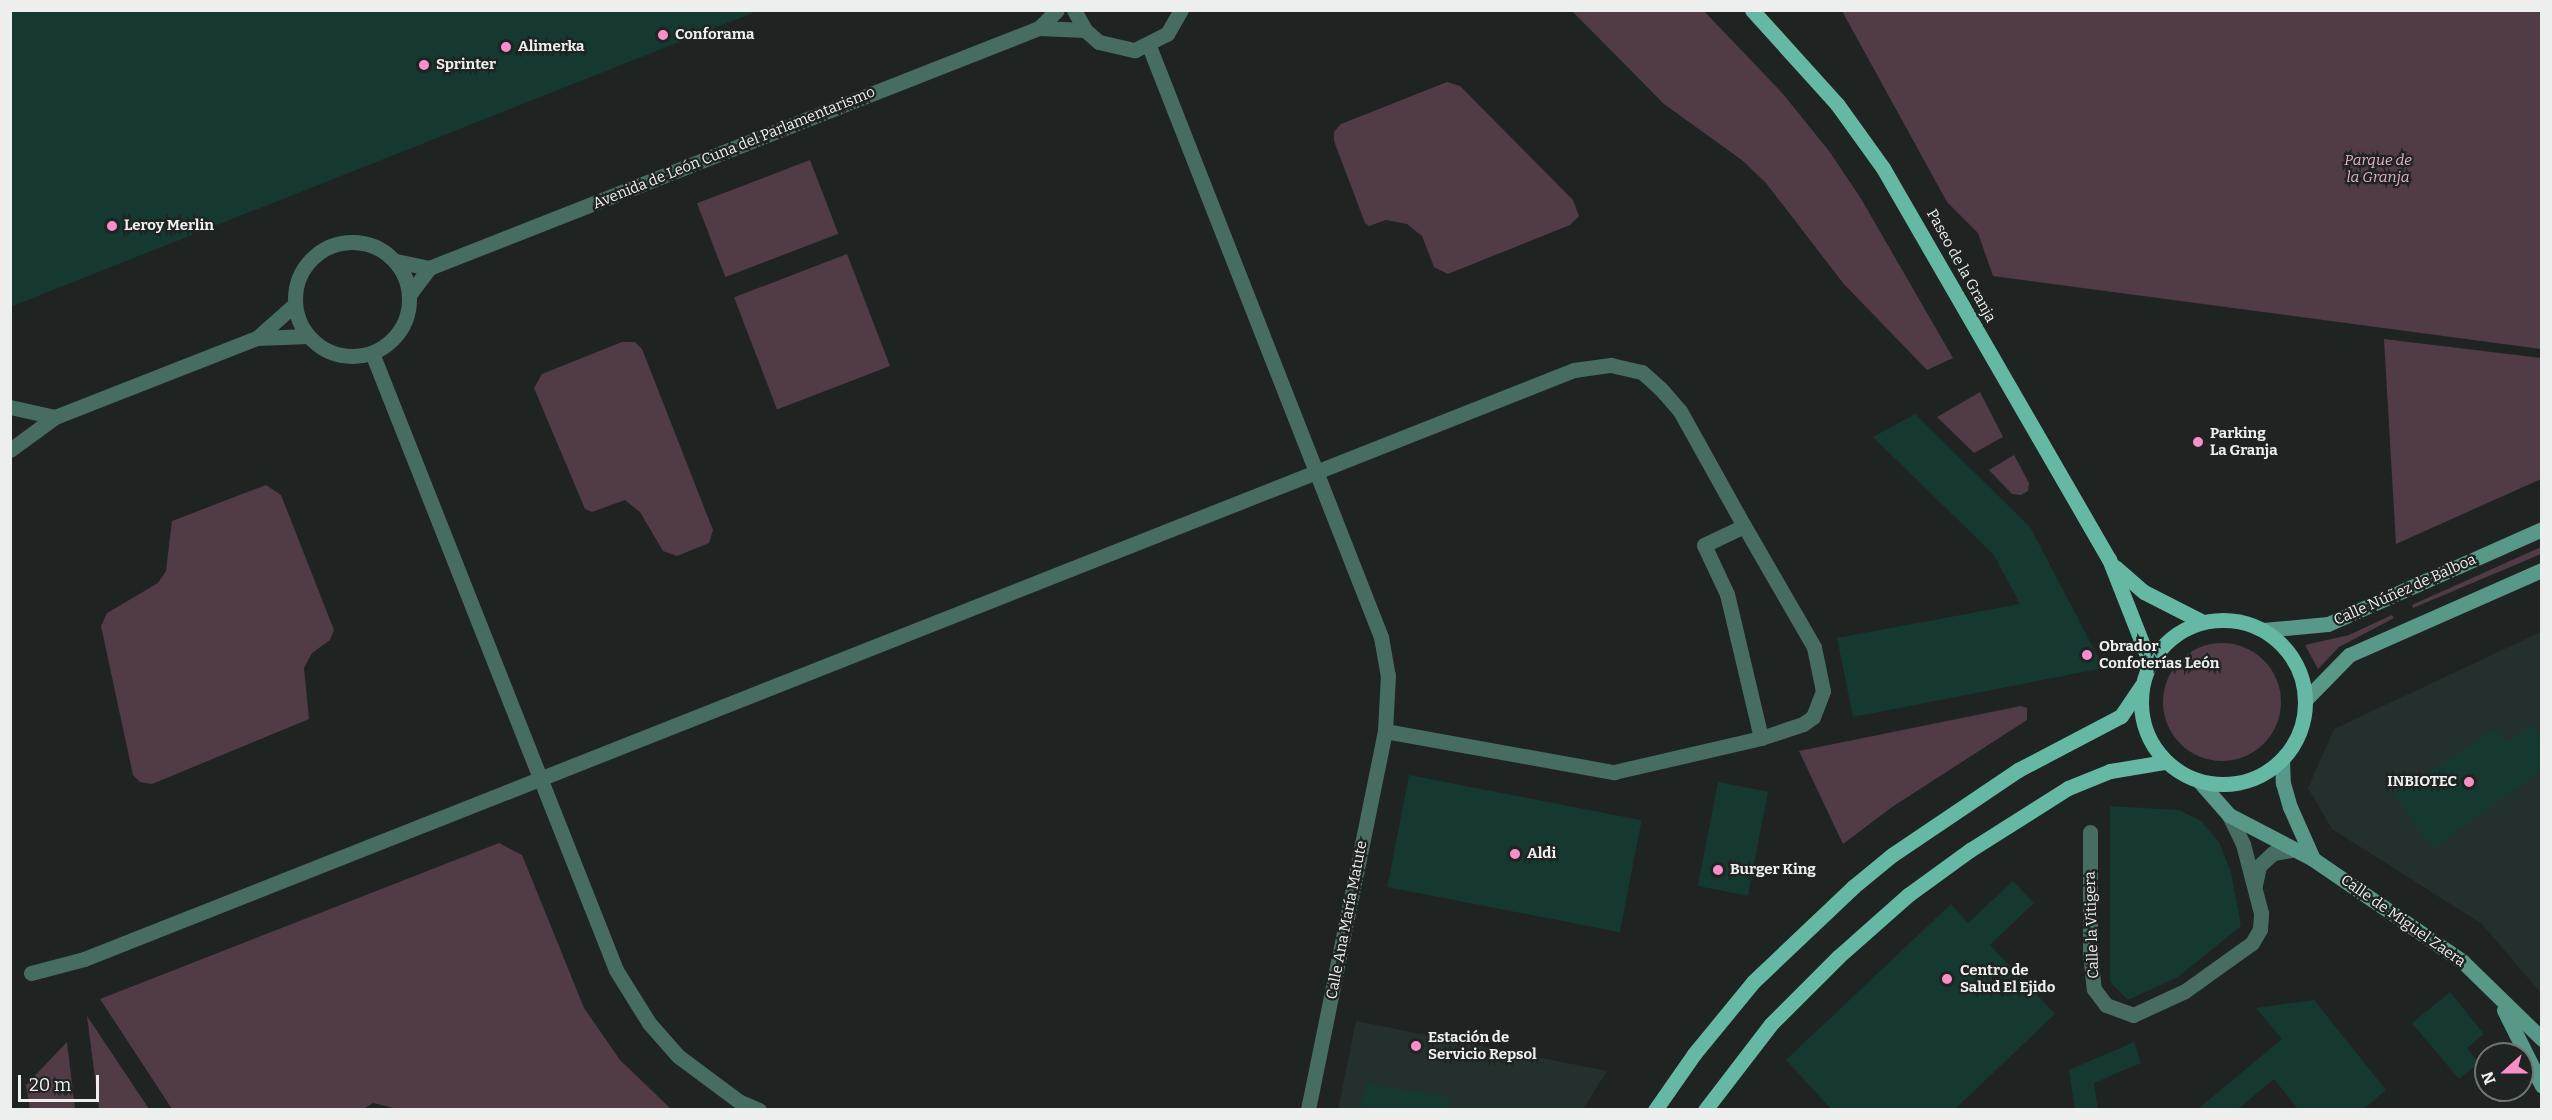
<!DOCTYPE html>
<html>
<head>
<meta charset="utf-8">
<style>
	body { margin:0 }
	#map { position:relative; width:2552px; height:1120px; overflow:hidden; background:#1f2422; font-family:Bitter,serif }
	div>[style] { position:absolute }
	.built>* { inset:0; background:#24302d }
	.green>* { inset:0; background:#503b46; transform-origin:0 0 }
	.round { border-radius:50% }
	.building>* { inset:0; background:#153830; transform-origin:0 0 }
	.street>* { height:15px; margin:-7.5px; padding:0 7.5px; transform-origin:7.5px; border-radius:7.5px; background:#476d63 }
	.street>.ring { margin:-7.5px; padding:0; box-sizing:content-box; background:none; border:15px solid #476d63; border-radius:50% }
	.secondary>* { height:15px; margin:-7.5px; padding:0 7.5px; transform-origin:7.5px; border-radius:7.5px; background:#589888 }
	.primary>* { height:15px; margin:-7.5px; padding:0 7.5px; transform-origin:7.5px; border-radius:7.5px; background:#65b9a4 }
	.primary>.ring { margin:-7.5px; padding:0; box-sizing:content-box; background:none; border:15px solid #65b9a4; border-radius:50% }
	.dots>* { width:16px; height:16px; translate:-50% -50%; box-sizing:border-box; border:3px solid #1f2422; border-radius:50% }
	span { translate:-50% -50%; white-space:nowrap; text-align:center; line-height:1.15; -webkit-text-stroke:4.5px #1f2422; paint-order:stroke }
	.poi-label { font-size:15px; color:#ecefee; font-weight:700 }
	.left { translate:0 -50%; text-align:left }
	.right { translate:-100% -50%; text-align:right }
	.street-label { font-size:15px; color:#ecefee }
	.park-label { font-size:15px; color:#e5aec9; font-style:italic }
	.frame { position:absolute; inset:0; border:12px solid #ecefee; pointer-events:none }
	.north { position:absolute; left:2474px; top:1042px; width:60px; height:60px; box-sizing:border-box; background:#1f2422; border:2px solid #717574; border-radius:50%; rotate:249deg; font-size:16px; font-weight:700; line-height:24px; text-align:center; color:#ecefee }
	.north::after { content:''; display:block; margin:auto; width:21px; height:27px; background:#f98fc8; clip-path:polygon(50% 0,100% 100%,50% 72%,0 100%) }
	.scale { position:absolute; left:18px; top:1075px; width:81px; height:27px; box-sizing:border-box; border:3px solid #ecefee; border-top:0; padding-left:8px; font-size:18px; line-height:21px; white-space:nowrap; color:#ecefee; -webkit-text-stroke:4px #1f2422; paint-order:stroke }
</style>
</head>
<body>
<div id="map">
	<div class="built">
		<i style="clip-path:polygon(2541px 632px,2541px 993px,2482px 924px,2332px 829px,2308px 788px,2334px 729px)"></i>
		<i style="clip-path:polygon(1356px 1021px,1607px 1071px,1583px 1109px,1338px 1110px)"></i>
	</div>
	<div class="green">
		<i style="clip-path:polygon(1572px 11px,1704px 11px,1783px 94px,1829px 151px,1860px 197px,1953px 358px,1927px 370px,1843px 283px,1766px 183px,1743px 161px,1664px 104px)"></i>
		<i style="clip-path:polygon(1842px 11px,2541px 11px,2541px 349px,1993px 276px,1978px 233px,1947px 202px)"></i>
		<i style="clip-path:polygon(1447px 82px,1460px 86px,1573px 200px,1579px 216px,1570px 225px,1448px 274px,1434px 267px,1422px 236px,1407px 224px,1386px 220px,1369px 226px,1365px 223px,1334px 141px,1334px 132px,1341px 124px)"></i>
		<i style="left:810px;top:160px;width:79px;height:121px;rotate:69deg"></i>
		<i style="left:847px;top:254px;width:120px;height:121px;rotate:69deg"></i>
		<i style="clip-path:polygon(2384px 339px,2541px 358px,2541px 479px,2396px 544px)"></i>
		<i style="clip-path:polygon(622px 342px,635px 342px,642px 349px,713px 530px,709px 543px,677px 556px,663px 551px,640px 512px,625px 500px,592px 512px,585px 509px,534px 388px,542px 374px)"></i>
		<i style="clip-path:polygon(1980px 392px,2003px 437px,1974px 453px,1937px 417px)"></i>
		<i style="clip-path:polygon(2014px 455px,2029px 483px,2028px 491px,2021px 495px,2012px 494px,1989px 470px)"></i>
		<i style="clip-path:polygon(266px 485px,281px 495px,334px 630px,330px 640px,312px 653px,304px 668px,309px 719px,152px 784px,140px 782px,133px 775px,101px 626px,107px 613px,158px 583px,166px 571px,172px 521px)"></i>
		<i style="clip-path:polygon(2541px 547px,2541px 554px,2413px 608px,2412px 605px)"></i>
		<i style="clip-path:polygon(2392px 615px,2394px 618px,2339px 647px,2318px 669px,2305px 645px,2349px 635px)"></i>
		<i class="round" style="left:2163px;top:643px;width:118px;height:118px"></i>
		<i style="clip-path:polygon(2021px 706px,2027px 708px,2027px 720px,1892px 807px,1843px 844px,1799px 751px)"></i>
		<i style="clip-path:polygon(499px 843px,522px 855px,584px 1008px,620px 1060px,671px 1109px,402px 1110px,373px 1103px,362px 1110px,172px 1109px,100px 999px)"></i>
		<i style="clip-path:polygon(87px 1016px,149px 1109px,99px 1109px)"></i>
		<i style="clip-path:polygon(67px 1042px,75px 1109px,30px 1109px,26px 1085px)"></i>
	</div>
	<div class="building">
		<i style="clip-path:polygon(10px 10px,754px 10px,755px 12px,10px 307px)"></i>
		<i style="clip-path:polygon(1915px 414px,2030px 527px,2104px 668px,1853px 717px,1837px 638px,2020px 604px,1994px 555px,1873px 437px)"></i>
		<i style="clip-path:polygon(2531px 724px,2541px 738px,2541px 771px,2432px 849px,2394px 794px,2495px 729px,2508px 742px)"></i>
		<i style="left:1409px;top:775px;width:237px;height:114px;rotate:11deg"></i>
		<i style="left:1718px;top:782px;width:51px;height:106px;rotate:11deg"></i>
		<i style="clip-path:polygon(2110px 806px,2179px 810px,2201px 821px,2219px 842px,2231px 872px,2241px 926px,2178px 977px,2128px 1000px,2110px 982px)"></i>
		<i style="clip-path:polygon(2013px 881px,2034px 903px,1990px 945px,2055px 1014px,1954px 1110px,1832px 1110px,1786px 1060px,1951px 904px,1968px 923px)"></i>
		<i style="clip-path:polygon(2450px 992px,2484px 1034px,2467px 1048px,2479px 1063px,2459px 1079px,2412px 1023px)"></i>
		<i style="clip-path:polygon(2314px 1000px,2386px 1090px,2363px 1110px,2299px 1110px,2274px 1079px,2237px 1110px,2197px 1110px,2282px 1039px,2256px 1008px)"></i>
		<i style="clip-path:polygon(2134px 1042px,2141px 1063px,2094px 1083px,2098px 1110px,2075px 1110px,2069px 1070px)"></i>
		<i style="clip-path:polygon(1365px 1083px,1451px 1098px,1450px 1110px,1360px 1110px)"></i>
	</div>
	<div class="street">
		<i style="left:1074px;top:10px;width:23px;rotate:61deg"></i>
		<i style="left:1085px;top:30px;width:18px;rotate:41deg"></i>
		<i style="left:1099px;top:42px;width:37px;rotate:13deg"></i>
		<i style="left:1135px;top:50px;width:36px;rotate:-27deg"></i>
		<i style="left:1167px;top:34px;width:28px;rotate:-60deg"></i>
		<i style="left:1039px;top:28px;width:25px;rotate:-45deg"></i>
		<i style="left:1149px;top:46px;width:635px;rotate:68.57deg"></i>
		<i style="left:1381px;top:637px;width:39px;rotate:80deg"></i>
		<i style="left:1388px;top:675px;width:56px;rotate:93.1deg"></i>
		<i style="left:1385px;top:731px;width:387px;rotate:101.5deg"></i>
		<i class="ring" style="left:295px;top:242px;width:99px;height:99px"></i>
		<i style="left:396px;top:261px;width:34px;rotate:12deg"></i>
		<i style="left:429px;top:268px;width:656px;rotate:-21.48deg"></i>
		<i style="left:1039px;top:28px;width:46px;rotate:2.5deg"></i>
		<i style="left:409px;top:295px;width:34px;rotate:-53deg"></i>
		<i style="left:257px;top:338px;width:51px;rotate:-41.8deg"></i>
		<i style="left:372px;top:353px;width:663px;rotate:68.42deg"></i>
		<i style="left:616px;top:970px;width:62px;rotate:58.1deg"></i>
		<i style="left:649px;top:1023px;width:44px;rotate:48.7deg"></i>
		<i style="left:678px;top:1056px;width:77px;rotate:36.6deg"></i>
		<i style="left:740px;top:1102px;width:21px;rotate:23deg"></i>
		<i style="left:10px;top:407px;width:46px;rotate:12.5deg"></i>
		<i style="left:10px;top:450px;width:56px;rotate:-36.3deg"></i>
		<i style="left:55px;top:417px;width:217px;rotate:-21.4deg"></i>
		<i style="left:257px;top:338px;width:51px;rotate:-2.2deg"></i>
		<i style="left:1385px;top:731px;width:233px;rotate:10.2deg"></i>
		<i style="left:1614px;top:772px;width:151px;rotate:-13deg"></i>
		<i style="left:1761px;top:738px;width:44px;rotate:-18.4deg"></i>
		<i style="left:1803px;top:724px;width:12px;rotate:-35deg"></i>
		<i style="left:1813px;top:717px;width:28px;rotate:-69deg"></i>
		<i style="left:1823px;top:691px;width:45px;rotate:-101.6deg"></i>
		<i style="left:1814px;top:647px;width:140px;rotate:-120deg"></i>
		<i style="left:1744px;top:526px;width:44px;rotate:154.6deg"></i>
		<i style="left:1704px;top:545px;width:54px;rotate:64.9deg"></i>
		<i style="left:1727px;top:594px;width:148px;rotate:76.7deg"></i>
		<i style="left:2090px;top:832px;width:121px;rotate:90deg"></i>
		<i style="left:2090px;top:953px;width:36px;rotate:84deg"></i>
		<i style="left:2094px;top:989px;width:20px;rotate:53deg"></i>
		<i style="left:2106px;top:1005px;width:29px;rotate:20deg"></i>
		<i style="left:2133px;top:1015px;width:57px;rotate:-24.8deg"></i>
		<i style="left:2185px;top:991px;width:82px;rotate:-35.6deg"></i>
		<i style="left:2252px;top:943px;width:16px;rotate:-60deg"></i>
		<i style="left:2260px;top:929px;width:16px;rotate:-86deg"></i>
		<i style="left:2261px;top:913px;width:71px;rotate:-104.6deg"></i>
		<i style="left:2243px;top:844px;width:32px;rotate:-116deg"></i>
		<i style="left:2255px;top:885px;width:19px;rotate:-78deg"></i>
		<i style="left:2259px;top:866px;width:19px;rotate:-43deg"></i>
		<i style="left:2273px;top:853px;width:18px;rotate:-9deg"></i>
		<i style="left:31px;top:973px;width:55px;rotate:-14.8deg"></i>
		<i style="left:84px;top:959px;width:1602px;rotate:-21.57deg"></i>
		<i style="left:1574px;top:370px;width:37px;rotate:-8deg"></i>
		<i style="left:1611px;top:365px;width:32px;rotate:13deg"></i>
		<i style="left:1642px;top:372px;width:24px;rotate:42deg"></i>
		<i style="left:1660px;top:388px;width:30px;rotate:49deg"></i>
		<i style="left:1680px;top:411px;width:132px;rotate:60.9deg"></i>
	</div>
	<div class="secondary">
		<i style="left:2263px;top:630px;width:65px;rotate:-5.3deg"></i>
		<i style="left:2328px;top:624px;width:234px;rotate:-23.9deg"></i>
		<i style="left:2305px;top:700px;width:63px;rotate:-45.6deg"></i>
		<i style="left:2349px;top:655px;width:211px;rotate:-23.8deg"></i>
		<i style="left:2282px;top:759px;width:24px;rotate:88deg"></i>
		<i style="left:2283px;top:783px;width:25px;rotate:74deg"></i>
		<i style="left:2290px;top:807px;width:57px;rotate:66.1deg"></i>
		<i style="left:2200px;top:782px;width:44px;rotate:48.7deg"></i>
		<i style="left:2229px;top:815px;width:95px;rotate:27.6deg"></i>
		<i style="left:2313px;top:859px;width:181px;rotate:34.4deg"></i>
		<i style="left:2462px;top:961px;width:112px;rotate:44.3deg"></i>
		<i style="left:2504px;top:1010px;width:85px;rotate:63.4deg"></i>
	</div>
	<div class="primary">
		<i style="left:1752px;top:10px;width:127px;rotate:47.9deg"></i>
		<i style="left:1837px;top:104px;width:79px;rotate:54.3deg"></i>
		<i style="left:1883px;top:168px;width:452px;rotate:60deg"></i>
		<i style="left:2109px;top:559px;width:112px;rotate:68.5deg"></i>
		<i style="left:2115px;top:567px;width:38px;rotate:41deg"></i>
		<i style="left:2144px;top:592px;width:66px;rotate:27deg"></i>
		<i class="ring" style="left:2141px;top:620px;width:149px;height:149px"></i>
		<i style="left:1655px;top:1110px;width:68px;rotate:-55.1deg"></i>
		<i style="left:1694px;top:1054px;width:94px;rotate:-50.6deg"></i>
		<i style="left:1754px;top:981px;width:137px;rotate:-43.5deg"></i>
		<i style="left:1853px;top:887px;width:50px;rotate:-39.4deg"></i>
		<i style="left:1892px;top:855px;width:152px;rotate:-34deg"></i>
		<i style="left:2018px;top:770px;width:116px;rotate:-27.7deg"></i>
		<i style="left:2121px;top:716px;width:36px;rotate:-56deg"></i>
		<i style="left:1705px;top:1110px;width:108px;rotate:-52.5deg"></i>
		<i style="left:1771px;top:1024px;width:95px;rotate:-45deg"></i>
		<i style="left:1838px;top:957px;width:94px;rotate:-41.5deg"></i>
		<i style="left:1908px;top:895px;width:77px;rotate:-36deg"></i>
		<i style="left:1970px;top:850px;width:116px;rotate:-32.3deg"></i>
		<i style="left:2068px;top:788px;width:45px;rotate:-22deg"></i>
		<i style="left:2110px;top:771px;width:56px;rotate:-9.3deg"></i>
	</div>
	<div class="dots">
		<i style="left:663px;top:35px;background:#f98fc8"></i>
		<i style="left:506px;top:47px;background:#f98fc8"></i>
		<i style="left:424px;top:65px;background:#f98fc8"></i>
		<i style="left:112px;top:226px;background:#f98fc8"></i>
		<i style="left:2198px;top:442px;background:#f98fc8"></i>
		<i style="left:2087px;top:655px;background:#f98fc8"></i>
		<i style="left:2469px;top:782px;background:#f98fc8"></i>
		<i style="left:1515px;top:854px;background:#f98fc8"></i>
		<i style="left:1718px;top:870px;background:#f98fc8"></i>
		<i style="left:1947px;top:979px;background:#f98fc8"></i>
		<i style="left:1416px;top:1046px;background:#f98fc8"></i>
	</div>
	<div class="poi-label">
		<span class="left" style="left:675px;top:35px">Conforama</span>
		<span class="left" style="left:518px;top:47px">Alimerka</span>
		<span class="left" style="left:436px;top:65px">Sprinter</span>
		<span class="left" style="left:124px;top:226px">Leroy Merlin</span>
		<span class="left" style="left:2210px;top:442px">Parking<br>La Granja</span>
		<span class="left" style="left:2099px;top:655px">Obrador<br>Confoterías León</span>
		<span class="right" style="left:2457px;top:782px">INBIOTEC</span>
		<span class="left" style="left:1527px;top:854px">Aldi</span>
		<span class="left" style="left:1730px;top:870px">Burger King</span>
		<span class="left" style="left:1960px;top:979px">Centro de<br>Salud El Ejido</span>
		<span class="left" style="left:1428px;top:1046px">Estación de<br>Servicio Repsol</span>
	</div>
	<div class="street-label">
		<span style="left:734px;top:148px;rotate:-22deg">Avenida de León Cuna del Parlamentarismo</span>
		<span style="left:1961px;top:266px;rotate:61deg">Paseo de la Granja</span>
		<span style="left:2405px;top:590px;rotate:-24deg">Calle Núñez de Balboa</span>
		<span style="left:1347px;top:920px;rotate:-79deg">Calle Ana María Matute</span>
		<span style="left:2403px;top:921px;rotate:35deg">Calle de Miguel Zaera</span>
		<span style="left:2092px;top:925px;rotate:-92deg">Calle la Vitigera</span>
	</div>
	<div class="park-label">
		<span style="left:2378px;top:169px">Parque de<br>la Granja</span>
	</div>
	<div class="frame"></div>
	<div class="north">N</div>
	<div class="scale">20 m</div>
</div>
</body>
</html>
